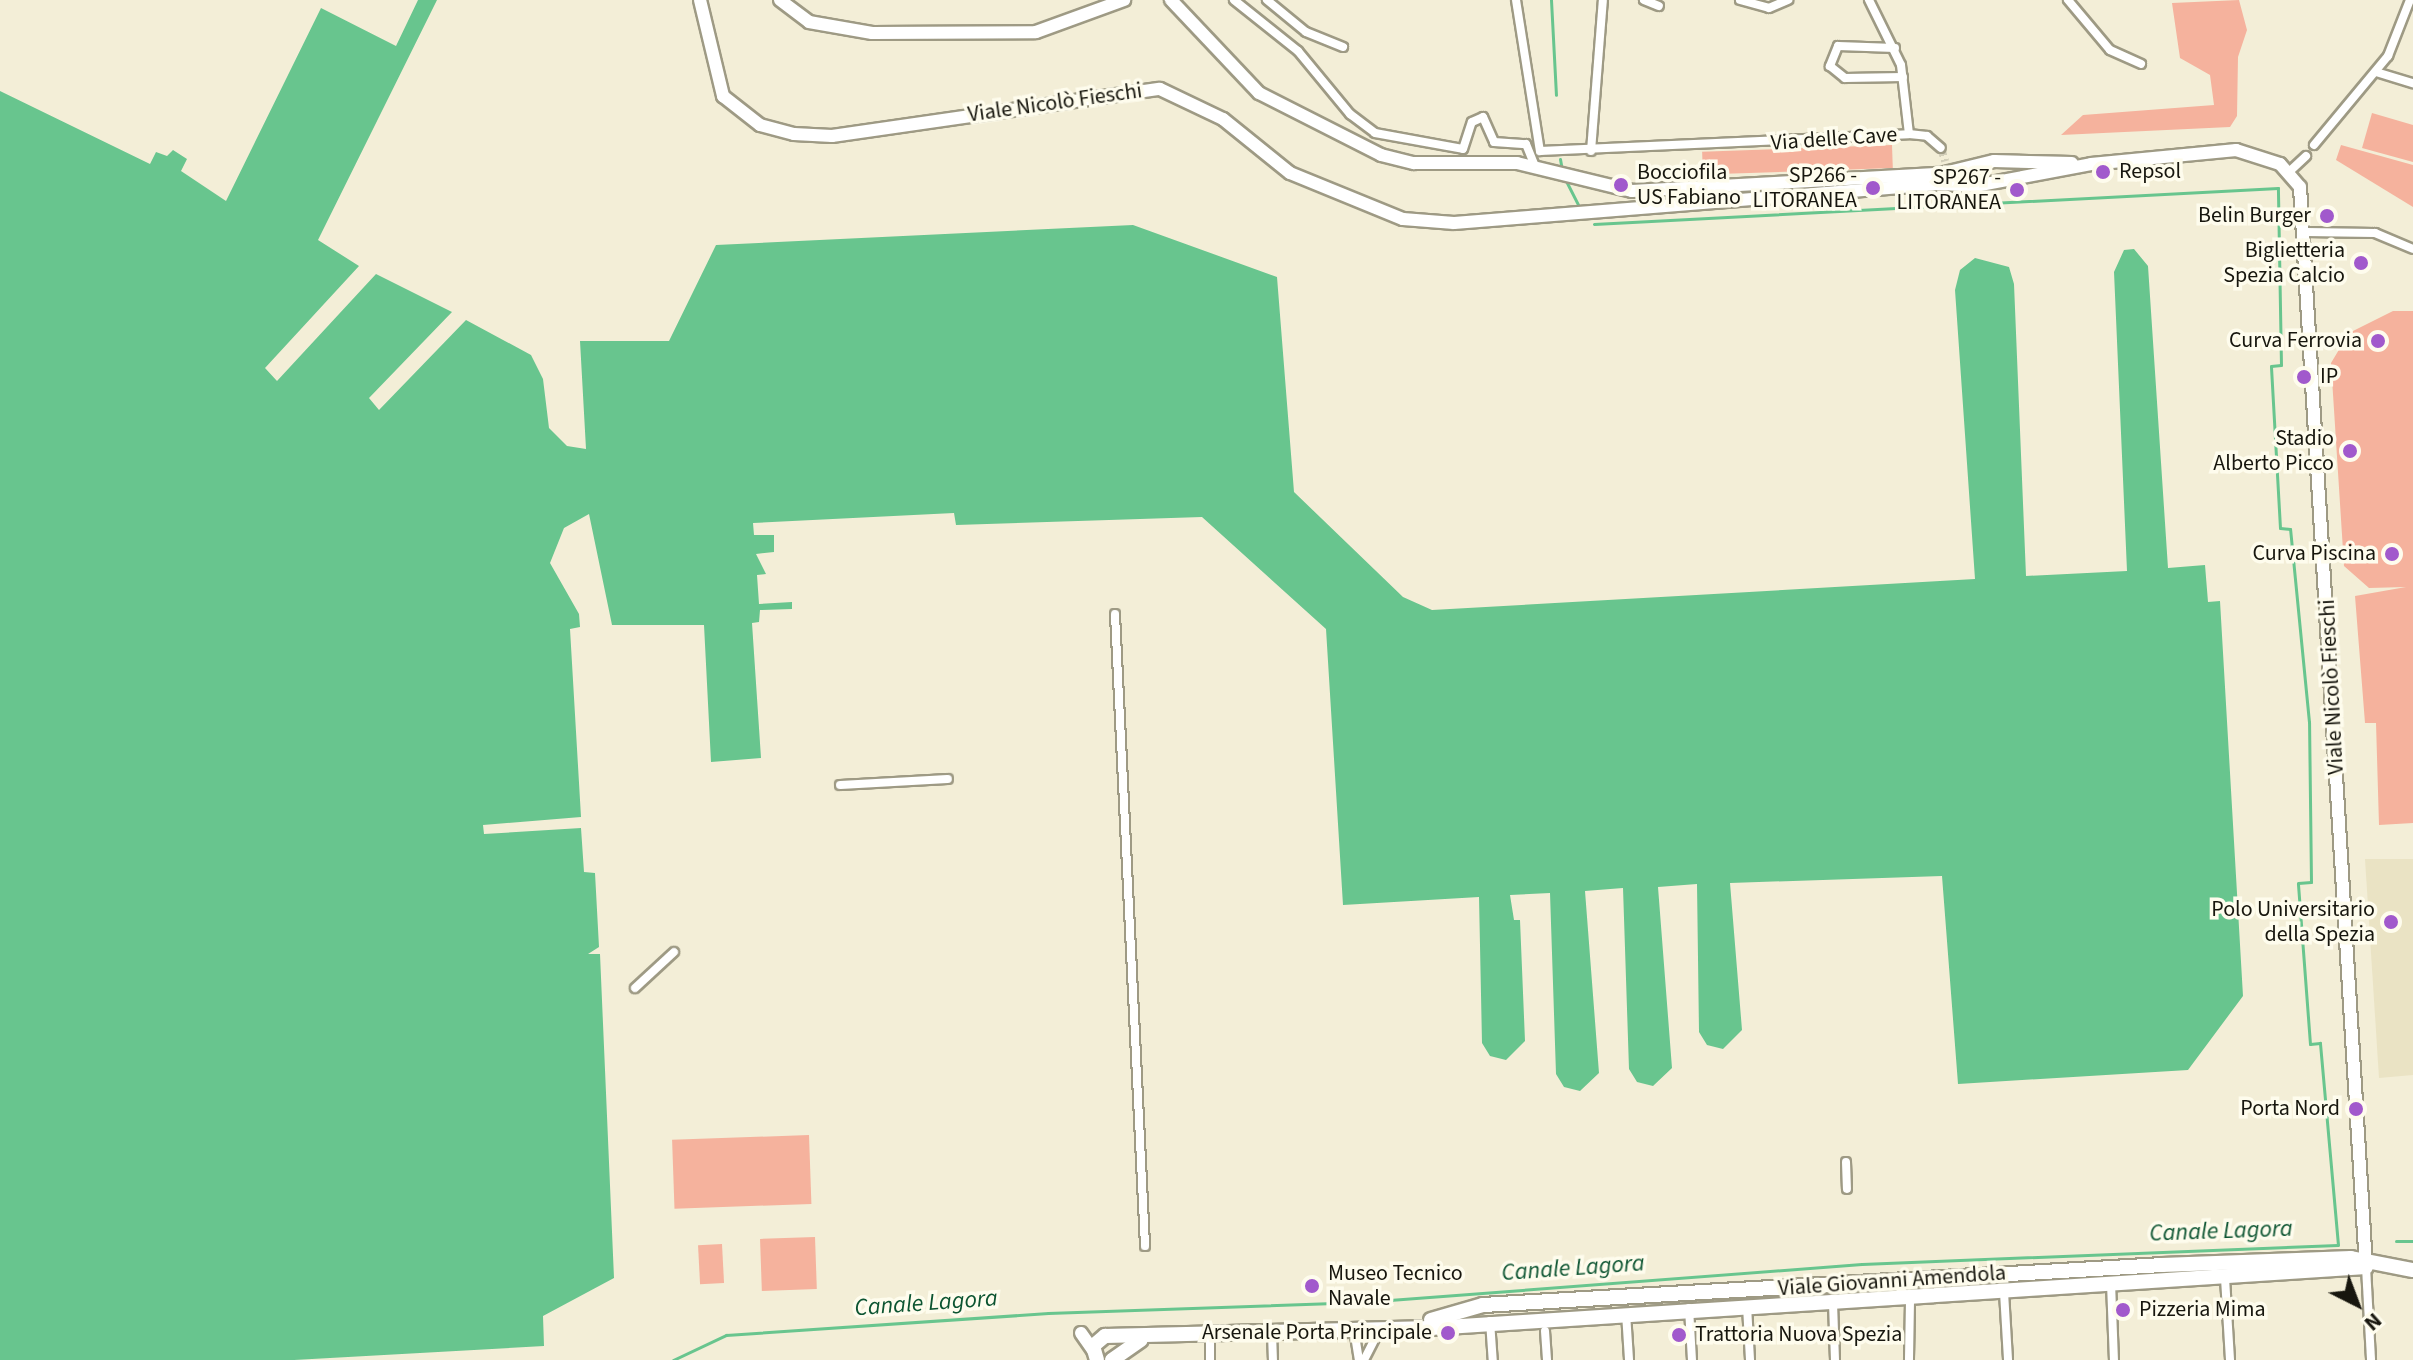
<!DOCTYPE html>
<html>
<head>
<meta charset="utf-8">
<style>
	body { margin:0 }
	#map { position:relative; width:2413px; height:1360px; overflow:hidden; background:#f3eed7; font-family:"Source Sans 3",sans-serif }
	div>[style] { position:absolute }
	.built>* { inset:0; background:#eae3c4 }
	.green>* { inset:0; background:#f5b29d; transform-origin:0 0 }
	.water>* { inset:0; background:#68c58e }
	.stream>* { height:3px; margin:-1.5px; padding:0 1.5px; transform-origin:1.5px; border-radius:1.5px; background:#68c58e }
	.street-tunnel>* { height:8px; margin-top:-4px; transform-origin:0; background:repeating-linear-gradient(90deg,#d2ceb9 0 8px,transparent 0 12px) }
	.roads { filter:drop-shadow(2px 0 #9e9a84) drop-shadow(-2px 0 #9e9a84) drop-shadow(0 2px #9e9a84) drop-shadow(0 -2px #9e9a84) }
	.street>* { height:8px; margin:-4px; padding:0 4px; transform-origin:4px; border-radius:4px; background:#fff }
	.secondary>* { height:12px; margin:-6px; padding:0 6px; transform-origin:6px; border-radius:6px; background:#fff }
	.primary>* { height:14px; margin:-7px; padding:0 7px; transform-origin:7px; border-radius:7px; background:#fff }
	.dots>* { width:22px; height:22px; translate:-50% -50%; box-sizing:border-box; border:4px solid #fefced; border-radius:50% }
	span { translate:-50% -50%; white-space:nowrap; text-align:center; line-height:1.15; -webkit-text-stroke:7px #fefced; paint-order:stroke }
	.street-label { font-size:22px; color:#17160e }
	.poi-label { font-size:22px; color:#17160e }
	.left { translate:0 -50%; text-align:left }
	.right { translate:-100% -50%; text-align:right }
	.water-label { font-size:24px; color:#0c5431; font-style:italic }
	.north { position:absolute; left:2317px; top:1264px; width:80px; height:80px; -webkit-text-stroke:6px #fefced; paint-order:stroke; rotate:138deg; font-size:22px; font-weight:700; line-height:32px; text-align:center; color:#17160e }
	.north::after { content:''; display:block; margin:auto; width:28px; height:36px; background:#17160e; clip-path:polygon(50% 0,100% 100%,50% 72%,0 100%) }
</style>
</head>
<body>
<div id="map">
	<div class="built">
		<i style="clip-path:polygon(2365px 859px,2413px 859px,2413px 1075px,2379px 1078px)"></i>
	</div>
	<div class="green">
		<i style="clip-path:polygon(2239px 0,2247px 30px,2238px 57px,2237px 116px,2230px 127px,2061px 135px,2083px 115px,2214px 105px,2210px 75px,2180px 58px,2172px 3px)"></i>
		<i style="clip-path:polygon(2372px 113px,2413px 125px,2413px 162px,2362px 148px)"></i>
		<i style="left:1892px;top:145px;width:23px;height:190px;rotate:88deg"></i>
		<i style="clip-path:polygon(2341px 145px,2413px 165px,2413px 207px,2336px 160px)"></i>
		<i style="clip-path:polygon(2393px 311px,2413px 311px,2413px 823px,2379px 825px,2376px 723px,2365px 723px,2355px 596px,2406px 587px,2369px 588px,2344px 566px,2331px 363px,2349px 333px)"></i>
		<i style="left:809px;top:1135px;width:69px;height:137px;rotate:88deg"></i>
		<i style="left:815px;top:1237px;width:52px;height:55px;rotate:88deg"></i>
		<i style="left:722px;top:1244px;width:39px;height:24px;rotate:87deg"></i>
	</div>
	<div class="water">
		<i style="clip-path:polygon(418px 0,437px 0,318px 240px,359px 266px,265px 368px,277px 381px,376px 274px,452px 312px,369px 398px,379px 410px,466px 320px,531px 355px,543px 379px,549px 428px,567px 446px,586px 449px,580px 341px,669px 341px,716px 245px,1133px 225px,1277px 277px,1294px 492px,1403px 597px,1432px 610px,1975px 579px,1955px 290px,1960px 270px,1975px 258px,2009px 267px,2014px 284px,2026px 576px,2127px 571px,2114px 272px,2124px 250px,2134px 249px,2148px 266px,2168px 568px,2205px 565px,2208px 602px,2220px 601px,2243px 996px,2188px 1070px,1958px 1084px,1942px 876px,1730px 883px,1742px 1030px,1723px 1049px,1707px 1045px,1699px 1032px,1697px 884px,1658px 887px,1672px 1068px,1653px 1086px,1637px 1082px,1629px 1069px,1623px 888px,1585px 891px,1599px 1073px,1580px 1091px,1564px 1087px,1556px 1074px,1550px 893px,1510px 895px,1514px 920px,1520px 920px,1525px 1041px,1506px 1060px,1490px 1056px,1482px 1043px,1479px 897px,1343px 905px,1326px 629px,1202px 517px,956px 525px,954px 513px,753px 523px,754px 535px,774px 535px,774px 552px,756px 554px,766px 574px,757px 575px,759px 604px,792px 602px,792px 609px,760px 610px,759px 622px,752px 623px,761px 758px,711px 762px,704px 625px,612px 625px,589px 514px,564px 528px,550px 563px,579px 614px,580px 627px,570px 629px,581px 817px,483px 825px,484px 834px,581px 828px,584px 872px,595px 873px,599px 947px,588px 954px,600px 954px,614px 1278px,543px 1316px,544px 1346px,294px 1360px,0 1360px,0 91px,150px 164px,156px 152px,167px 156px,173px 150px,187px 159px,181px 171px,226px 201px,321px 8px,396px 46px)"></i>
	</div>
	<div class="stream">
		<i style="left:1551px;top:0;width:95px;rotate:87deg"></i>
		<i style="left:1560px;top:159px;width:11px;rotate:80deg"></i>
		<i style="left:1564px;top:177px;width:31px;rotate:63deg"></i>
		<i style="left:2396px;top:1241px;width:17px"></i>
		<i style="left:673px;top:1360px;width:59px;rotate:-25.3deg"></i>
		<i style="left:726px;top:1335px;width:323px;rotate:-3.9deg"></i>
		<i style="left:1048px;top:1313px;width:315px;rotate:-2deg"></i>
		<i style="left:1363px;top:1302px;width:500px;rotate:-4.35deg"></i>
		<i style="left:1862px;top:1264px;width:476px;rotate:-2.3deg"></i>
		<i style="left:2338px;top:1245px;width:203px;rotate:-95.1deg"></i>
		<i style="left:2320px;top:1043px;width:10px;rotate:174deg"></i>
		<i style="left:2310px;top:1044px;width:161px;rotate:-94.3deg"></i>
		<i style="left:2298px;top:883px;width:13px;rotate:-4deg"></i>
		<i style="left:2311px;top:882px;width:160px;rotate:-90.7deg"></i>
		<i style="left:2309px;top:722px;width:194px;rotate:-95.6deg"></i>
		<i style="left:2290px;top:529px;width:10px;rotate:-174deg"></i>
		<i style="left:2280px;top:528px;width:162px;rotate:-93.2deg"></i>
		<i style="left:2271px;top:366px;width:10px;rotate:-6deg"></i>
		<i style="left:2281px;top:365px;width:177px;rotate:-91deg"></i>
		<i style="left:2278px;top:188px;width:685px;rotate:176.99deg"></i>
	</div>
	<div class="street-tunnel">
		<i style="left:1941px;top:148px;width:14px;rotate:73deg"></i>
	</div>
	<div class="roads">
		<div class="street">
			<i style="left:1234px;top:0;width:82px;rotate:38.6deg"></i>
			<i style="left:1298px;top:51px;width:82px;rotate:50.5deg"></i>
			<i style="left:1350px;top:114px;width:31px;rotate:37deg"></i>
			<i style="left:1375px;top:133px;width:89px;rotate:10.3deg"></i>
			<i style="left:1463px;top:149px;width:28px;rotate:-72deg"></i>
			<i style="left:1472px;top:122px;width:12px;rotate:-24deg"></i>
			<i style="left:1483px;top:117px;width:27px;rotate:66deg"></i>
			<i style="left:1494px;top:142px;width:32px;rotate:4deg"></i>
			<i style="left:1526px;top:144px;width:24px;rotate:68deg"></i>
			<i style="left:1267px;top:0;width:50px;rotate:39.4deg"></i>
			<i style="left:1306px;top:32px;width:40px;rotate:22deg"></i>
			<i style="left:1516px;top:0;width:153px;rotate:81deg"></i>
			<i style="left:1540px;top:151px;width:369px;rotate:-2.6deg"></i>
			<i style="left:1909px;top:134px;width:18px;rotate:6deg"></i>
			<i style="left:1927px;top:136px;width:18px;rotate:41deg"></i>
			<i style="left:1644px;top:0;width:16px;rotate:22deg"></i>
			<i style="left:1740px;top:0;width:30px;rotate:15deg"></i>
			<i style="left:1769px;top:8px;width:21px;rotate:-23deg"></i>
			<i style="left:1869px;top:0;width:72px;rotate:63.8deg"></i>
			<i style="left:1901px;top:65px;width:69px;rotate:83.4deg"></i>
			<i style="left:2068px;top:0;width:65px;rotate:50deg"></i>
			<i style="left:2110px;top:50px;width:34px;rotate:24deg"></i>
			<i style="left:1895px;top:48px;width:57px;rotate:-178deg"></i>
			<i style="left:1838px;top:46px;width:22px;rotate:112deg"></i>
			<i style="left:1830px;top:66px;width:19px;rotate:39deg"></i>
			<i style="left:1845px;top:78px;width:58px;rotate:-1deg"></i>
			<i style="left:2376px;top:72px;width:39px;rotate:17deg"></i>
			<i style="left:2314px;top:145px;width:116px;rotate:-50.3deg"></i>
			<i style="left:2388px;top:56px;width:60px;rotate:-68.6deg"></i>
			<i style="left:1591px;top:151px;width:151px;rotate:-85.5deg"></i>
			<i style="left:2290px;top:171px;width:22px;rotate:-43deg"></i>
			<i style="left:2306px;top:232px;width:69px;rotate:0.8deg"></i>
			<i style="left:2375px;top:233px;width:41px;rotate:22.8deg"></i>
			<i style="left:1115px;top:614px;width:633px;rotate:87.28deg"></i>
			<i style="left:840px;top:785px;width:108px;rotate:-3.2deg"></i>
			<i style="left:635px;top:988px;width:53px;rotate:-42.7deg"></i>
			<i style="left:1846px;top:1162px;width:27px;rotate:88deg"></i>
			<i style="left:2366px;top:1267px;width:93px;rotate:86.9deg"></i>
			<i style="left:2225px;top:1278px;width:82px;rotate:86.5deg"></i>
			<i style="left:1895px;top:1282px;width:24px;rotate:52deg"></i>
			<i style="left:1910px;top:1301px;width:59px;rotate:91deg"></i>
			<i style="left:2111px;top:1283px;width:77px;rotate:87.8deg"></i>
			<i style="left:2004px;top:1292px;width:68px;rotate:86.6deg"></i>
			<i style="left:1833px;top:1303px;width:57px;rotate:88deg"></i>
			<i style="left:1747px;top:1306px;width:54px;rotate:86.8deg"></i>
			<i style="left:1689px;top:1308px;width:52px;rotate:86.7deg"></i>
			<i style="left:1626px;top:1313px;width:47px;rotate:86.3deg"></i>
			<i style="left:1490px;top:1321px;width:39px;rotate:86deg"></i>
			<i style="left:1354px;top:1329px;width:31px;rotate:81deg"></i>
			<i style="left:1545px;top:1331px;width:29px;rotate:86deg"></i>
			<i style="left:1272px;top:1333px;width:27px;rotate:88deg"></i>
			<i style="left:1210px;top:1360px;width:23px;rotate:-90deg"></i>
			<i style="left:1364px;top:1360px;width:34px;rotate:-63deg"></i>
		</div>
		<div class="secondary">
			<i style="left:700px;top:0;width:99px;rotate:76.5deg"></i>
			<i style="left:723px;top:96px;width:47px;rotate:38.1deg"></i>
			<i style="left:760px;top:125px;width:35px;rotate:15deg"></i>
			<i style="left:794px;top:134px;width:38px;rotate:3deg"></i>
			<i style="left:832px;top:136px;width:331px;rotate:-8.2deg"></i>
			<i style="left:1160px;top:89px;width:70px;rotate:25.5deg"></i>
			<i style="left:1223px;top:119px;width:86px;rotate:38.9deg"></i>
			<i style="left:1290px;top:173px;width:122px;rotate:22.2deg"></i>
			<i style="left:1403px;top:219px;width:51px;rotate:4.5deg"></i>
			<i style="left:1454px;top:223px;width:489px;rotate:-4.6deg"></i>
			<i style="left:780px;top:0;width:36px;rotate:37deg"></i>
			<i style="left:809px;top:22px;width:64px;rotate:9.9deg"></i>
			<i style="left:872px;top:33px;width:164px;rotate:-0.3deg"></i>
			<i style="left:1036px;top:32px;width:94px;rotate:-20deg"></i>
			<i style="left:1171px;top:0;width:128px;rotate:46.6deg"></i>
			<i style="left:1259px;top:93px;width:137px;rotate:26.9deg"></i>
			<i style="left:1381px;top:155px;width:34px;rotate:14deg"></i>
			<i style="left:1414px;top:163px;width:103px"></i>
			<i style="left:1517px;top:163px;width:118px;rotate:13.7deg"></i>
			<i style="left:1632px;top:191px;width:308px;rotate:-3.2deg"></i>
			<i style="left:1940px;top:174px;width:56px;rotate:-13.5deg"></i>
			<i style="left:1994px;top:161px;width:78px;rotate:1.5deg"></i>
			<i style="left:1941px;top:184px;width:34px;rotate:3deg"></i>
			<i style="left:1975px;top:186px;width:118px;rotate:-10.7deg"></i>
			<i style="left:2091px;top:164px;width:146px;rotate:-5.5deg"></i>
			<i style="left:2236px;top:150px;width:46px;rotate:17.7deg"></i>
			<i style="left:2280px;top:164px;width:30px;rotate:49deg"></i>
			<i style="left:2300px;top:187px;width:1082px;rotate:86.5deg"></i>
			<i style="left:1081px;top:1333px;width:21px;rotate:55deg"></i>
		</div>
		<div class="primary">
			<i style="left:1431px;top:1320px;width:54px;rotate:-16.1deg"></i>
			<i style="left:1483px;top:1305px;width:680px;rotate:-3.37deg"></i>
			<i style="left:2162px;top:1265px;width:189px;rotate:-2.1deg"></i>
			<i style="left:2351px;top:1258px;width:63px;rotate:11deg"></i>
			<i style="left:1097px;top:1360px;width:15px;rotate:-106deg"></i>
			<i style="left:1093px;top:1346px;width:16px;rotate:-40deg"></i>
			<i style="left:1105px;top:1336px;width:326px;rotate:-1.4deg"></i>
			<i style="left:1431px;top:1328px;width:937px;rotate:-3.73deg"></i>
			<i style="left:1112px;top:1360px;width:35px;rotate:-35deg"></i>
		</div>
	</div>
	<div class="dots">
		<i style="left:2103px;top:172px;background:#a159cc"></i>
		<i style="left:1621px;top:185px;background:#a159cc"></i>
		<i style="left:1873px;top:188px;background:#a159cc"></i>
		<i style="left:2017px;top:190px;background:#a159cc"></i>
		<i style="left:2327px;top:216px;background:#a159cc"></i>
		<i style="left:2361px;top:263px;background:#a159cc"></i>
		<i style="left:2378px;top:341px;background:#a159cc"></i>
		<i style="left:2304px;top:377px;background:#a159cc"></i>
		<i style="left:2350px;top:451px;background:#a159cc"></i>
		<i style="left:2392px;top:554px;background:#a159cc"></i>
		<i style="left:2391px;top:922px;background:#a159cc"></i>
		<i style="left:2356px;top:1109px;background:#a159cc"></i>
		<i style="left:1312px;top:1286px;background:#a159cc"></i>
		<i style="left:2123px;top:1310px;background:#a159cc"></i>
		<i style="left:1448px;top:1333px;background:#a159cc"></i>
		<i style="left:1679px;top:1335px;background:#a159cc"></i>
	</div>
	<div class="street-label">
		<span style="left:1055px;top:103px;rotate:-8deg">Viale Nicolò Fieschi</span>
		<span style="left:1834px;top:139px;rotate:-4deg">Via delle Cave</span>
		<span style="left:2332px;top:687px;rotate:-93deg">Viale Nicolò Fieschi</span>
		<span style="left:1892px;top:1281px;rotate:-4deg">Viale Giovanni Amendola</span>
	</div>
	<div class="poi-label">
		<span class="left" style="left:1637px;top:185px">Bocciofila<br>US Fabiano</span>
		<span class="left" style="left:2119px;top:172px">Repsol</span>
		<span class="right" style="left:1857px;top:188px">SP266 -<br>LITORANEA</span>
		<span class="right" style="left:2001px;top:190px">SP267 -<br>LITORANEA</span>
		<span class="right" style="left:2311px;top:216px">Belin Burger</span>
		<span class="right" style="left:2345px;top:263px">Biglietteria<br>Spezia Calcio</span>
		<span class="right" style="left:2362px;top:341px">Curva Ferrovia</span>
		<span class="left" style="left:2320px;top:377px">IP</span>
		<span class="right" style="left:2334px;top:451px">Stadio<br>Alberto Picco</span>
		<span class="right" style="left:2376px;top:554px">Curva Piscina</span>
		<span class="right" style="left:2375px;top:922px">Polo Universitario<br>della Spezia</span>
		<span class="right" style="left:2340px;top:1109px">Porta Nord</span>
		<span class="left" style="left:1328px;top:1286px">Museo Tecnico<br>Navale</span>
		<span class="left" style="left:2139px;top:1310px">Pizzeria Mima</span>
		<span class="right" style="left:1432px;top:1333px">Arsenale Porta Principale</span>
		<span class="left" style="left:1695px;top:1335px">Trattoria Nuova Spezia</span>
	</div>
	<div class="water-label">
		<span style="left:2221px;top:1231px;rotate:-2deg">Canale Lagora</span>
		<span style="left:1573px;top:1268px;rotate:-4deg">Canale Lagora</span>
		<span style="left:926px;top:1303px;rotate:-4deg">Canale Lagora</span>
	</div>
	<div class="north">N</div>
</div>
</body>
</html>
